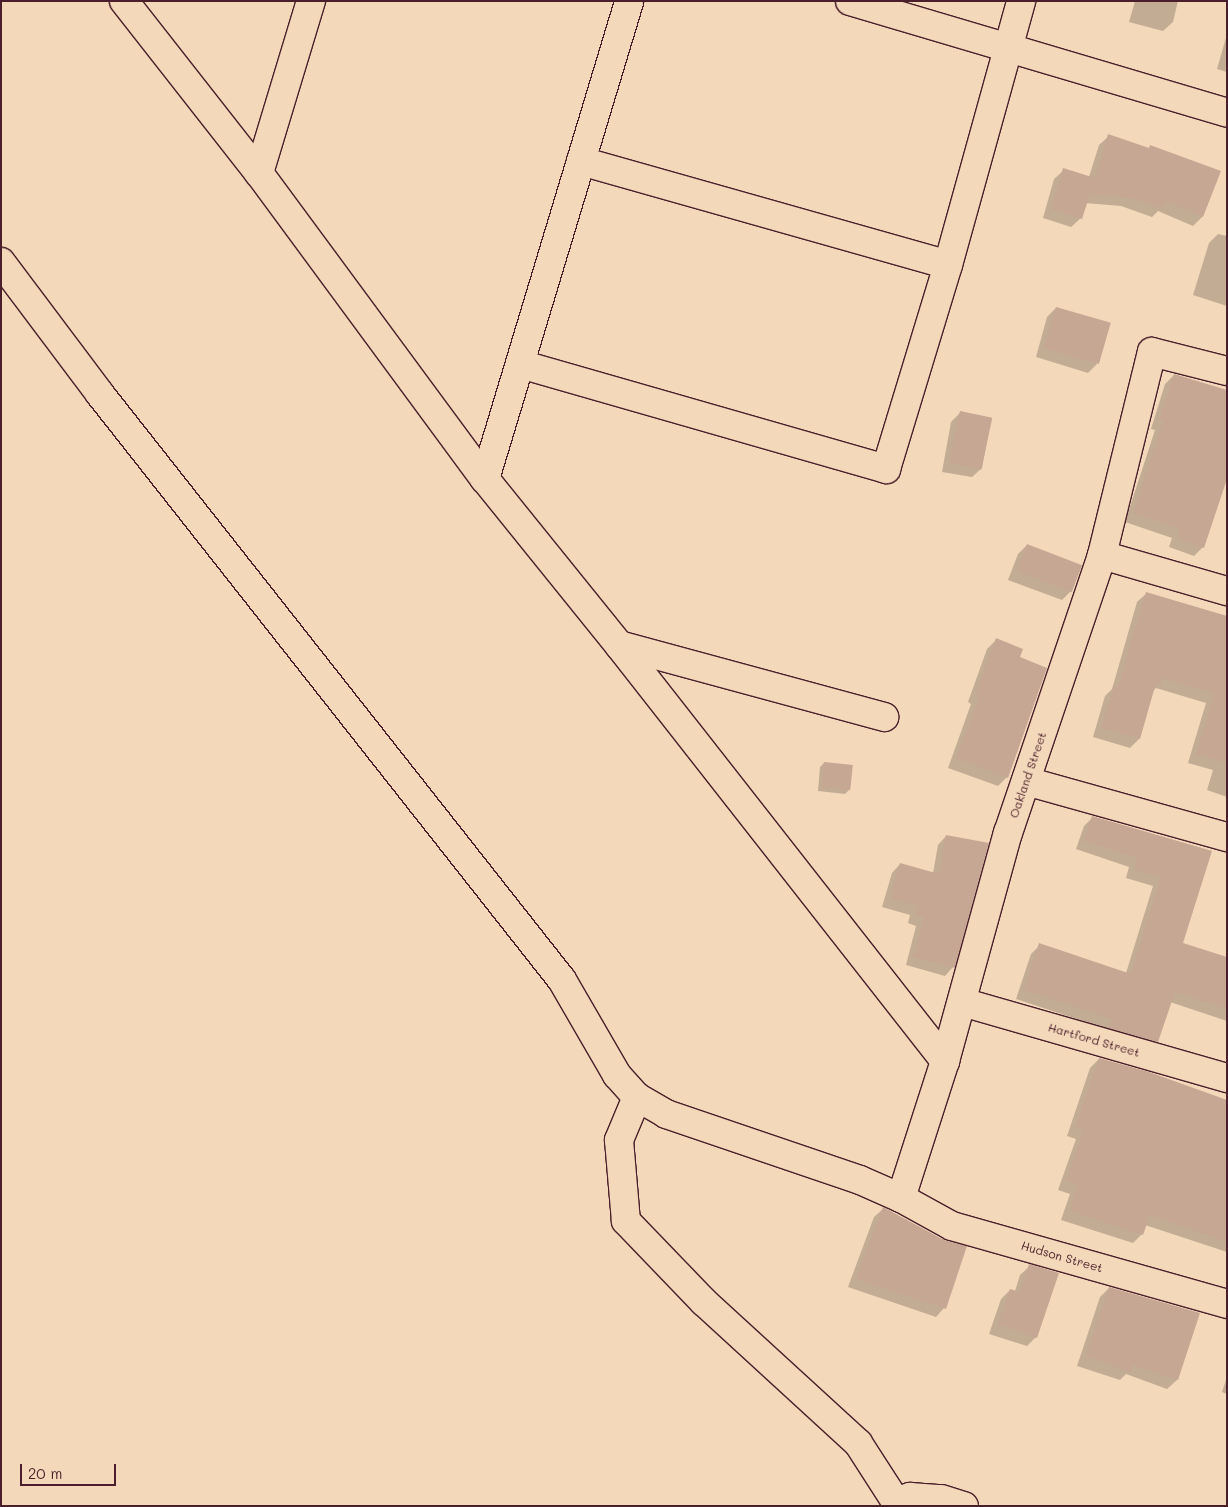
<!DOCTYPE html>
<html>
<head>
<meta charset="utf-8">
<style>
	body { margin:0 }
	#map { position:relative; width:1228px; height:1507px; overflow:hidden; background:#f3d8ba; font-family:Mali,sans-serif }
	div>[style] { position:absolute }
	.shadow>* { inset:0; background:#0003 }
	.building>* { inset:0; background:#c6a794; transform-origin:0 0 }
	.roads { filter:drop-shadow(1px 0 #4a1f2b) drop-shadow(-1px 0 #4a1f2b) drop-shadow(0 1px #4a1f2b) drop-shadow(0 -1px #4a1f2b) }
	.minor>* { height:28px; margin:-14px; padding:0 14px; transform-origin:14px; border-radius:14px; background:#f3d8ba }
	span { translate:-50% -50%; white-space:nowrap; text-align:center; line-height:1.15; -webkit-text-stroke:4px #f3d8ba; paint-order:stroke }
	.street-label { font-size:12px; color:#4a1f2b }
	.frame { position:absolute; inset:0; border:2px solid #4a1f2b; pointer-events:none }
	.scale { position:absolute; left:20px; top:1464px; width:96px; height:22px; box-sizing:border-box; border:2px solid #4a1f2b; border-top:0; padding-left:6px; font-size:15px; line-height:18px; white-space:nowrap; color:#4a1f2b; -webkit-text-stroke:4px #f3d8ba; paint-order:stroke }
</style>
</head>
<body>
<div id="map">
	<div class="shadow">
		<i style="clip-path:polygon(1135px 1px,1178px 1px,1173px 22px,1163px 31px,1129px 22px)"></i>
		<i style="clip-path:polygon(1227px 34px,1227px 72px,1217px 69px)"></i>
		<i style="clip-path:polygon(1109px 136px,1148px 149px,1150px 147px,1220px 172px,1202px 217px,1193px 226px,1158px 211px,1152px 217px,1121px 206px,1085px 203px,1081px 218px,1071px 227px,1043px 218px,1054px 179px,1064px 170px,1089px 177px,1099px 145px)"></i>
		<i style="clip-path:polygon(1218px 234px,1227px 236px,1227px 306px,1193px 295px,1209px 243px)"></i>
		<i style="clip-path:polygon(1056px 308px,1097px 364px,1088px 373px,1036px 357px,1047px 317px)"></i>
		<i style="clip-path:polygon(1174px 375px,1203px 547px,1194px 556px,1169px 547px,1172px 538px,1125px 522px,1155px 430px,1151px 429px,1165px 384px)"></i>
		<i style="clip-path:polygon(960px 413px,991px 419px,982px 468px,972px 477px,942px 472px,951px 422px)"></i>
		<i style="clip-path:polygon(1027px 545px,1071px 591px,1062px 600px,1008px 580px,1018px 554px)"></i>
		<i style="clip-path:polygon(1147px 593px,1227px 633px,1227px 797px,1207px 790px,1213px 770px,1188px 763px,1206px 703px,1156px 688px,1153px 691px,1139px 739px,1130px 748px,1093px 737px,1105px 696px,1112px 689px,1137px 602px)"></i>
		<i style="clip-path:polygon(996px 640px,1018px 658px,1007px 777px,998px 786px,948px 768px,971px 704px,968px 702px,987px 649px)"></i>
		<i style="clip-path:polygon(824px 763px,850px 789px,845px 794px,818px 791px,820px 767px)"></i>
		<i style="clip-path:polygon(1093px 817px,1211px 851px,1181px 944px,1227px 959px,1227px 1021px,1170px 1002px,1157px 1041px,1148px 1050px,1101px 1037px,1104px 1028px,1016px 999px,1031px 954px,1040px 945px,1126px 973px,1153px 886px,1126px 878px,1129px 867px,1076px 849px,1084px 826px)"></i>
		<i style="clip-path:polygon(946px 836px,953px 967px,945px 976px,906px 965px,916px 926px,908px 923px,910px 915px,882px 907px,892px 873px,900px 864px,933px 873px,938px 845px)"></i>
		<i style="clip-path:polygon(1099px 1059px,1227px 1101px,1227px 1252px,1145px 1225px,1142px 1234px,1133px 1243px,1061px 1220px,1070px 1194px,1058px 1190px,1076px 1139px,1067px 1136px,1090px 1068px)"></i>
		<i style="clip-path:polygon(883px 1209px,944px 1308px,936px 1317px,848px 1287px,874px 1217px)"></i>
		<i style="clip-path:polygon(1030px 1266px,1036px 1337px,1027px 1346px,989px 1334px,1001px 1299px,1010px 1290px,1015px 1291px,1020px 1275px)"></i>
		<i style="clip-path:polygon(1109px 1288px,1177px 1380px,1167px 1389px,1126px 1374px,1120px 1380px,1077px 1366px,1100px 1297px)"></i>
		<i style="clip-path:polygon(1227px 1377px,1227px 1394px,1222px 1392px)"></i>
	</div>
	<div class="building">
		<i style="clip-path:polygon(1108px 134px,1149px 148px,1150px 145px,1221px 171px,1203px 217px,1165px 201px,1163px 209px,1131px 198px,1090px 194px,1082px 219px,1051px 209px,1063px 168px,1095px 178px)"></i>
		<i style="left:1056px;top:307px;width:57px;height:43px;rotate:16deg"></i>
		<i style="clip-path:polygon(1174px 374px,1227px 390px,1227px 479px,1204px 548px,1177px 538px,1180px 529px,1133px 513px,1163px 421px,1159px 420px)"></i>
		<i style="left:960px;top:411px;width:33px;height:53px;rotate:12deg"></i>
		<i style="left:1027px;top:544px;width:59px;height:29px;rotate:21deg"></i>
		<i style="clip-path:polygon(1146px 592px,1227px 616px,1227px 763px,1196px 754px,1215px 694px,1163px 678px,1161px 685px,1156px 683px,1140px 739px,1101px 728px,1114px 686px,1118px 687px)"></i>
		<i style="clip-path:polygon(996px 638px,1023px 649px,1020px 657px,1047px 668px,1008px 778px,956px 758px,980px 695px,976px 693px)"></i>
		<i style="left:824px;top:762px;width:29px;height:25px;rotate:6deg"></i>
		<i style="clip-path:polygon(1092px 816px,1212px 851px,1183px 943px,1227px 957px,1227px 1009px,1175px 992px,1158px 1042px,1109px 1028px,1112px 1019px,1024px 990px,1039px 943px,1131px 974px,1161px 878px,1134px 869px,1137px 858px,1084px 841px)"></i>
		<i style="clip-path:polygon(946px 835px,989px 843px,955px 968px,913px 957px,924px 917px,915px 915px,918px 906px,890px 898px,900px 863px,939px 874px)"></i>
		<i style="clip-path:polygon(1099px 1058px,1149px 1072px,1227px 1100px,1227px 1242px,1150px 1215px,1143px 1235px,1070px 1211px,1078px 1185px,1066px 1181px,1084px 1130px,1075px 1127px)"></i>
		<i style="clip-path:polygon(883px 1207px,944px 1240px,967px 1246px,946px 1309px,856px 1279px)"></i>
		<i style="clip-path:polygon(1029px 1264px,1059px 1273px,1037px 1338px,998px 1324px,1010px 1289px,1020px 1292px)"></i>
		<i style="clip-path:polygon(1109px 1287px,1200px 1313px,1178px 1380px,1133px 1365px,1130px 1372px,1086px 1356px)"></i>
	</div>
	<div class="roads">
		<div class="minor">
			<i style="left:124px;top:1px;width:219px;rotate:51.9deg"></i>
			<i style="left:259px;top:173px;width:380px;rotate:53.6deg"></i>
			<i style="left:485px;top:479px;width:213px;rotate:51.1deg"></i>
			<i style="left:619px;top:645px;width:529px;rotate:51.92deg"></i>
			<i style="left:850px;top:1px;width:393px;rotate:16.5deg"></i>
			<i style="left:581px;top:161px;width:381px;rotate:15.8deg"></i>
			<i style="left:948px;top:265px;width:274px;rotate:-74.5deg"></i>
			<i style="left:259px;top:173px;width:180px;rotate:-73.2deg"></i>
			<i style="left:1px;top:262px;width:165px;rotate:53.1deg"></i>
			<i style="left:100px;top:394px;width:746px;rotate:51.75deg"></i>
			<i style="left:562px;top:980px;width:110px;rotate:59.9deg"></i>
			<i style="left:617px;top:1075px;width:30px;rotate:48deg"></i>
			<i style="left:637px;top:1097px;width:34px;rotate:30deg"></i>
			<i style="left:666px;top:1114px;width:205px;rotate:18.8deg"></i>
			<i style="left:860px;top:1180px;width:45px;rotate:23.7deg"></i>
			<i style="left:901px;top:1198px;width:58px;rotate:28.8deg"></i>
			<i style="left:952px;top:1226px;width:286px;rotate:15.8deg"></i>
			<i style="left:520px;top:364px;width:381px;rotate:16deg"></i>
			<i style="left:886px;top:469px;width:213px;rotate:-73.1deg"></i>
			<i style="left:485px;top:479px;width:499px;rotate:-73.2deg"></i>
			<i style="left:1102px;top:555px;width:130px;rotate:16.1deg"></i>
			<i style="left:619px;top:645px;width:275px;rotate:15.2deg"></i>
			<i style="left:1026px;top:781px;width:209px;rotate:15.6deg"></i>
			<i style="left:962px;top:1002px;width:276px;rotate:16deg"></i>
			<i style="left:637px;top:1097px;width:47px;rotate:112.7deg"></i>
			<i style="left:619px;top:1140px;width:81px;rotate:85.1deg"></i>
			<i style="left:626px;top:1221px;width:112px;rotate:46.1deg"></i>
			<i style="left:704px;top:1302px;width:209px;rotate:42.5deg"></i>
			<i style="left:858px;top:1443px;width:70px;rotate:57.2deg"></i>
			<i style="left:901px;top:1198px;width:144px;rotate:-72.2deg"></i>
			<i style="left:945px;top:1061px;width:237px;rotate:-74.6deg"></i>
			<i style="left:1008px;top:833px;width:293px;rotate:-71.3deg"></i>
			<i style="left:1102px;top:555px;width:209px;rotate:-76.2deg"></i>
			<i style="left:1152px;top:352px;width:77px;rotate:14.2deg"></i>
			<i style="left:895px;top:1506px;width:4px;rotate:-76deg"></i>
			<i style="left:896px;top:1502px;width:15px;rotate:-20deg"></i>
			<i style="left:910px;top:1497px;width:31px;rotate:4deg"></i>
			<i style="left:941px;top:1499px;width:24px;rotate:17deg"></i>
		</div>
	</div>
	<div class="street-label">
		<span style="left:1028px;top:775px;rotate:-71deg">Oakland Street</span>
		<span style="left:1094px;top:1040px;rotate:16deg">Hartford Street</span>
		<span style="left:1062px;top:1257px;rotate:16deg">Hudson Street</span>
	</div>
	<div class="frame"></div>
	<div class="scale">20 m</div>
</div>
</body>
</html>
